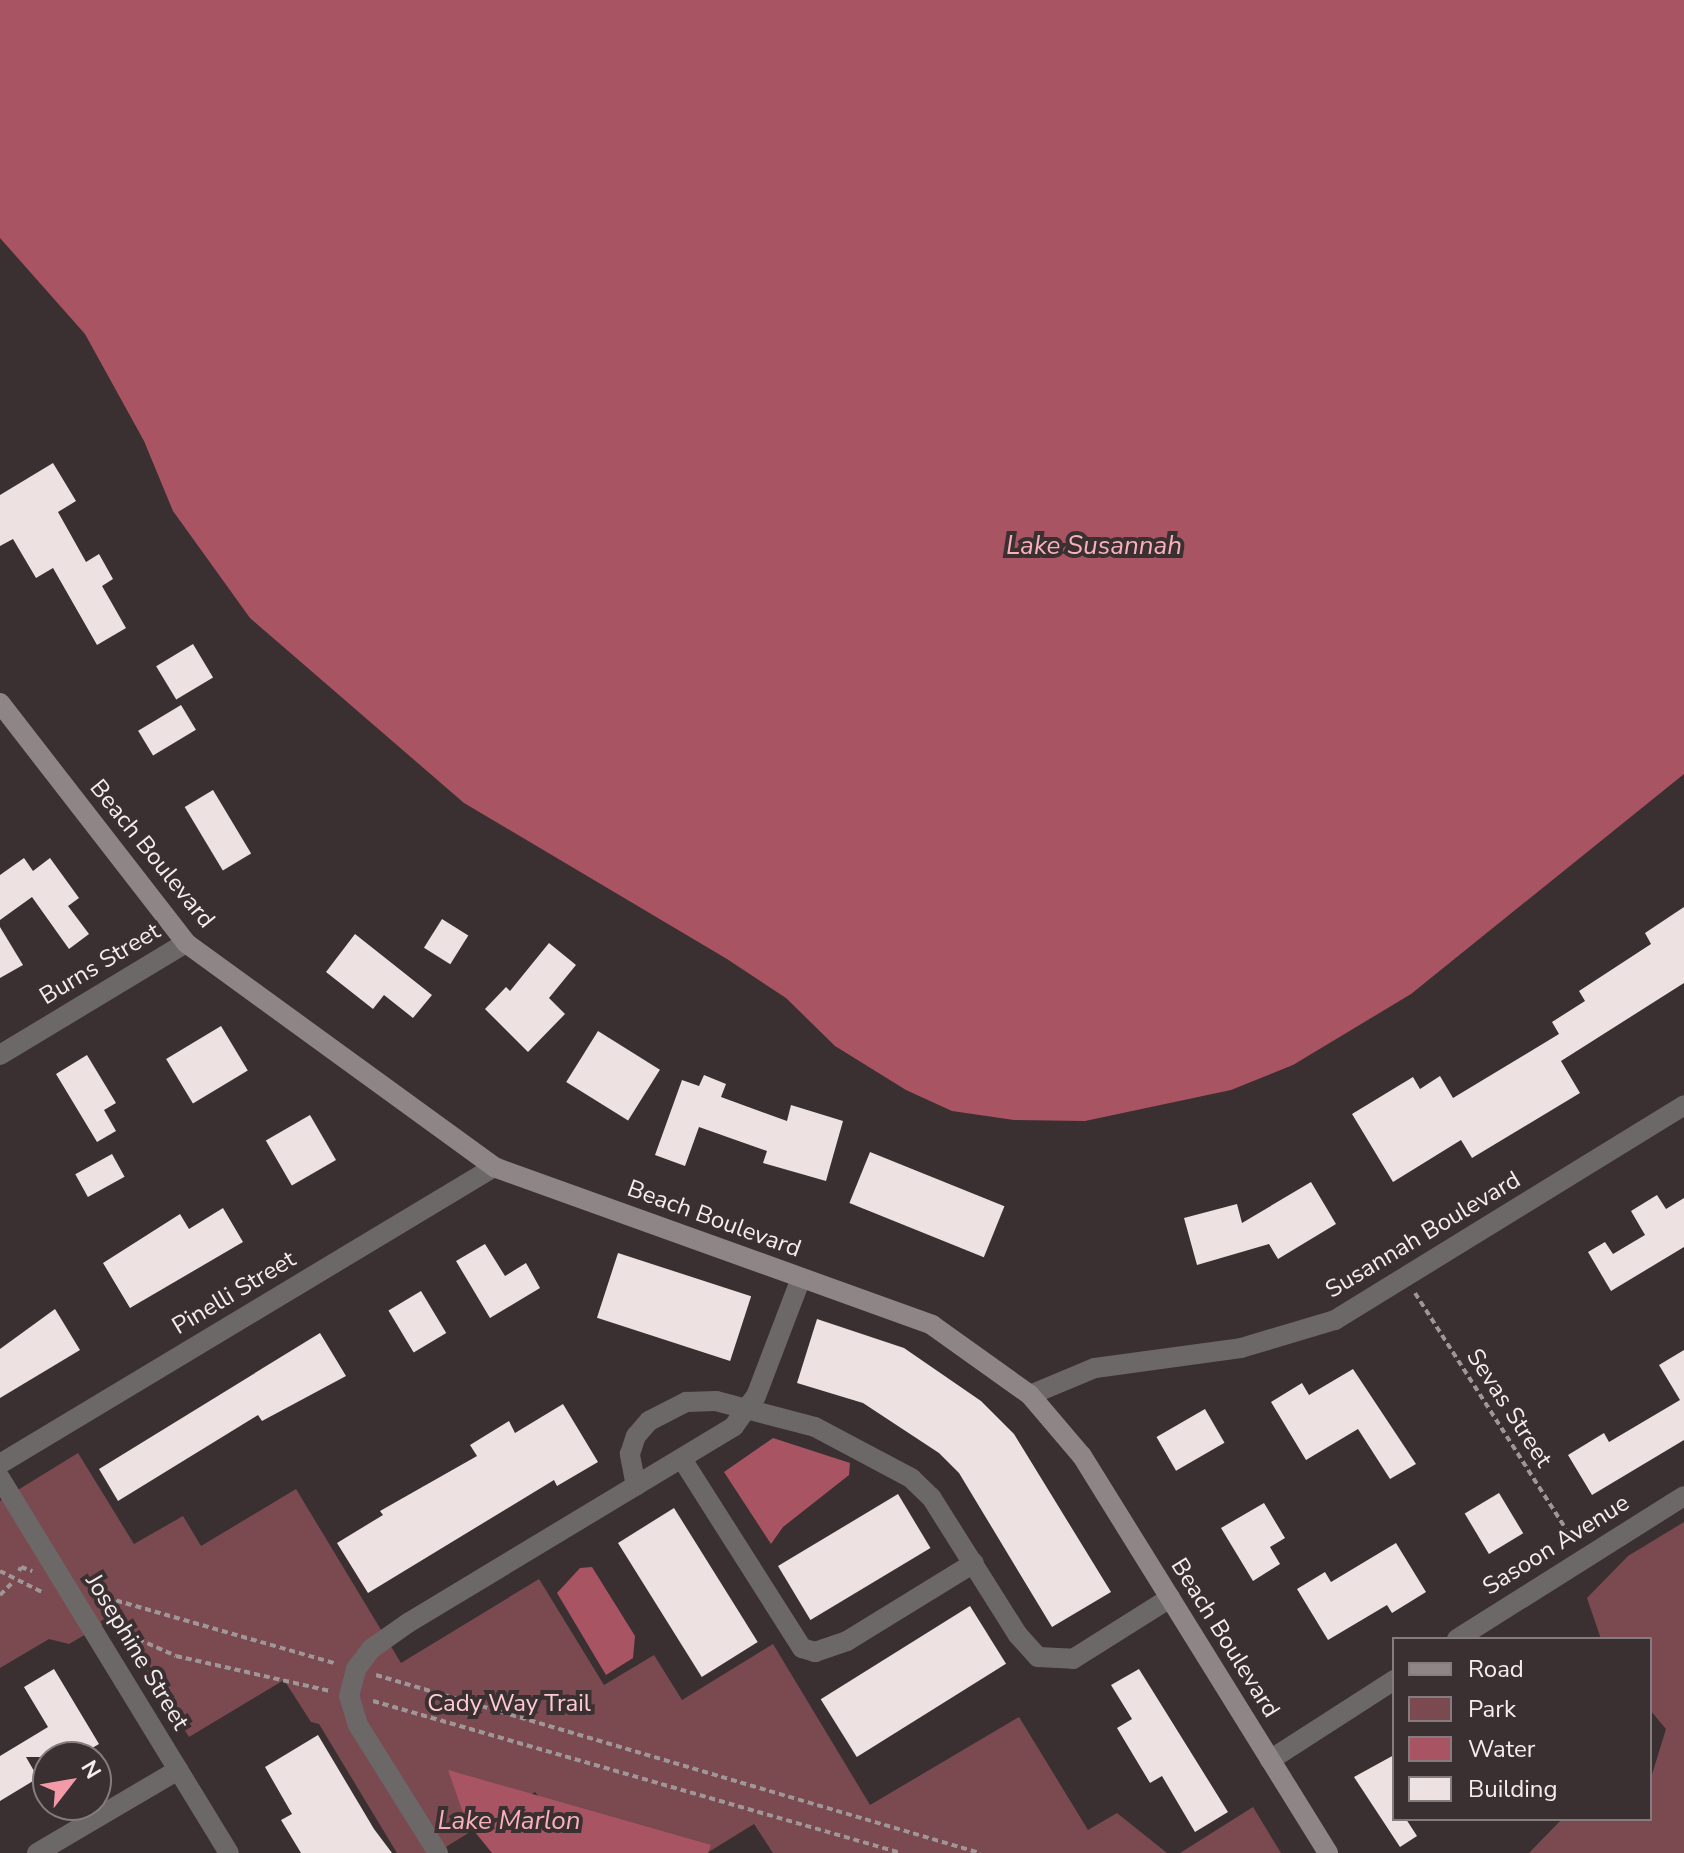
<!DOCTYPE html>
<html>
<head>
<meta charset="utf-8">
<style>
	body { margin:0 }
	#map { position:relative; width:1684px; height:1853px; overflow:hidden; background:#3a3031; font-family:"Nunito Sans",sans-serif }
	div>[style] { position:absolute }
	.green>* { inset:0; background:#7b4a51 }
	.water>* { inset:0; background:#a95463 }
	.building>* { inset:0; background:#eee1e2; transform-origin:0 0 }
	.path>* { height:4px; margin-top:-2px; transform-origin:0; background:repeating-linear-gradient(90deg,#9f9697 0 6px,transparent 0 10px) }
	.street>* { height:20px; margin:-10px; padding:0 10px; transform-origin:10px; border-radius:10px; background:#6d6868 }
	.secondary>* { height:20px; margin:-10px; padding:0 10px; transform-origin:10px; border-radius:10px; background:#8d8586 }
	span { translate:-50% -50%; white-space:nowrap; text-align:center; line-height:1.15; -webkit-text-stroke:8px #3a3031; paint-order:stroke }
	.street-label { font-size:24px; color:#f4edee }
	.park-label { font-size:24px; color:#fdcbd1 }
	.water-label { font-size:26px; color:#f9b0ba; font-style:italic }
	.legend { position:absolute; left:1392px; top:1637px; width:260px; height:184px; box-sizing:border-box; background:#3a3031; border:2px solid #847c7d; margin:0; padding:10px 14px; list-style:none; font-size:24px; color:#f4edee }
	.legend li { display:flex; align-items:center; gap:16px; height:40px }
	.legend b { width:40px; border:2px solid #847c7d }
	.north { position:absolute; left:32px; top:1741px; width:80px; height:80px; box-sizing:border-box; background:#3a3031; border:2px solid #847c7d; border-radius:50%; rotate:59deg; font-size:22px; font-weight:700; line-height:32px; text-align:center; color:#f4edee }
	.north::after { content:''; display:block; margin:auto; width:28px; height:36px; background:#f39aa7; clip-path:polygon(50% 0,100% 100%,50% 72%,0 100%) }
</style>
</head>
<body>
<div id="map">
	<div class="green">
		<i style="clip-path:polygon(78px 1453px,134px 1544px,183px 1516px,201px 1546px,296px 1489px,401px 1663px,539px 1579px,604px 1685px,654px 1655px,682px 1700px,773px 1644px,870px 1805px,1019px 1717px,1088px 1830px,1117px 1813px,1167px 1853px,773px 1853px,754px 1824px,707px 1853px,582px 1853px,535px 1792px,436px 1853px,397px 1853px,319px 1724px,311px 1722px,284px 1680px,189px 1737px,114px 1618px,69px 1644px,49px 1639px,0 1668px,0 1501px)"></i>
		<i style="clip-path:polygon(1684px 1522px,1684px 1853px,1529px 1853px,1562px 1819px,1650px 1819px,1650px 1781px,1666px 1729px,1650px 1710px,1650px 1639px,1601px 1639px,1587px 1598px,1628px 1556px)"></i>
		<i style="clip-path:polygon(1253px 1807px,1281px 1853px,1180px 1853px)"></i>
	</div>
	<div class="water">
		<i style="clip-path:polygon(0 0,1684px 0,1684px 774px,1411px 994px,1293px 1065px,1231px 1090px,1085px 1121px,1014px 1120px,952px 1111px,906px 1090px,835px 1046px,786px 998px,727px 959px,464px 803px,250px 618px,173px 511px,144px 441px,85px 334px,0 238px)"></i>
		<i style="clip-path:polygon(773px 1438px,850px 1463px,849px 1475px,783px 1527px,771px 1544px,724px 1472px)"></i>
		<i style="clip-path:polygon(592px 1567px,635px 1636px,633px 1658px,606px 1675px,557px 1593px,580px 1568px)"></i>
		<i style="clip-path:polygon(448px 1770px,711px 1845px,708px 1853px,492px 1853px,466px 1821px)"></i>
	</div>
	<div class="building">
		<i style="clip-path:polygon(53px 463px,76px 501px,58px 512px,86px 562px,99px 554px,113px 579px,102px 586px,126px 628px,97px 645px,53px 568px,36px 578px,13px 539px,0 546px,0 495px)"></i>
		<i style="left:193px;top:644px;width:39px;height:43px;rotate:59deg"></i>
		<i style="left:181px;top:705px;width:29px;height:50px;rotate:59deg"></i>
		<i style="left:213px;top:790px;width:74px;height:33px;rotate:59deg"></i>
		<i style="clip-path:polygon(24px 858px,33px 871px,50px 858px,79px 898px,68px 906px,89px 934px,69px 949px,32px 897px,0 920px,0 875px)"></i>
		<i style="clip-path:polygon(1684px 907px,1684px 983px,1561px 1061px,1580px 1093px,1472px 1158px,1461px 1140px,1393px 1182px,1352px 1114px,1413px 1077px,1420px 1089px,1440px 1076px,1453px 1098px,1559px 1034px,1552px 1022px,1585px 1001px,1579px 991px,1651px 944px,1645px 933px)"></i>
		<i style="left:442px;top:919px;width:31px;height:34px;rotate:32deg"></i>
		<i style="clip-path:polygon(0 927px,23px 965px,0 978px)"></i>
		<i style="clip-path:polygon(355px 934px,432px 995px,413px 1018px,384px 995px,373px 1009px,326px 972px)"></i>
		<i style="clip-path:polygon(549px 943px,576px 965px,549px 998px,565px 1014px,528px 1052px,485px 1009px,506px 987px,510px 991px)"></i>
		<i style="left:221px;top:1026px;width:52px;height:64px;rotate:59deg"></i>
		<i style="left:598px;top:1031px;width:73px;height:60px;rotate:32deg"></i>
		<i style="clip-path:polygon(87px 1055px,116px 1103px,104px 1110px,116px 1131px,97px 1142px,56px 1074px)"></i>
		<i style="clip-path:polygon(704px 1075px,726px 1084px,721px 1097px,787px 1121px,791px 1105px,843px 1121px,826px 1181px,763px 1163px,767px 1151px,699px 1127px,685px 1166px,655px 1155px,682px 1080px,699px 1086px)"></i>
		<i style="left:310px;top:1115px;width:52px;height:51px;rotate:60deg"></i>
		<i style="left:870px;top:1152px;width:145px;height:55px;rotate:22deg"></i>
		<i style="left:112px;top:1154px;width:26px;height:42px;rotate:61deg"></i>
		<i style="clip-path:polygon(1311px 1182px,1336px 1224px,1278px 1259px,1269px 1244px,1197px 1265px,1184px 1218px,1237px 1204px,1242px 1223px)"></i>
		<i style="clip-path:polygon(1657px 1195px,1666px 1209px,1684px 1198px,1684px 1247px,1611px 1291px,1588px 1252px,1605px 1242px,1613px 1254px,1645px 1235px,1631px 1211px)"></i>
		<i style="clip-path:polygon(223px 1208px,243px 1242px,130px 1308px,103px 1263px,180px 1214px,189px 1229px)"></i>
		<i style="clip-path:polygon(485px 1244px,505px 1276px,526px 1263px,540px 1288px,490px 1318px,456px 1261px)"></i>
		<i style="left:618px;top:1253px;width:140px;height:68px;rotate:18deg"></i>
		<i style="left:421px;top:1291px;width:49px;height:38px;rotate:59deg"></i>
		<i style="clip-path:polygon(55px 1309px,80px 1350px,0 1398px,0 1349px)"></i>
		<i style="clip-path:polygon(817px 1319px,904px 1348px,981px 1401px,1014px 1434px,1111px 1592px,1052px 1627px,959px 1473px,939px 1453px,863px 1403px,797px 1383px)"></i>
		<i style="clip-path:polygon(320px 1333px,346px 1376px,262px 1421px,258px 1415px,118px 1501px,99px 1469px)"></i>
		<i style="clip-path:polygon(1684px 1350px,1684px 1440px,1592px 1495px,1568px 1455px,1604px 1433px,1609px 1442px,1680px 1400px,1659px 1365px)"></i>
		<i style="clip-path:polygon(1353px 1369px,1416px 1464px,1390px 1479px,1358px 1429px,1306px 1460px,1271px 1402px,1302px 1383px,1309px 1395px)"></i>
		<i style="clip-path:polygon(563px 1404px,598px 1462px,557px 1486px,554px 1480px,368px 1593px,337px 1543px,383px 1515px,380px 1511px,477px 1456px,470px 1445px,509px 1421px,515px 1433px)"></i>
		<i style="left:1205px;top:1409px;width:39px;height:56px;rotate:60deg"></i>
		<i style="left:1499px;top:1493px;width:47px;height:40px;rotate:59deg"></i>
		<i style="left:898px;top:1494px;width:63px;height:140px;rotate:59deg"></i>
		<i style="clip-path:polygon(1264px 1503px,1285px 1538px,1270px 1547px,1280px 1564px,1253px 1581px,1221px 1528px)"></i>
		<i style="left:674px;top:1508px;width:158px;height:66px;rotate:58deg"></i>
		<i style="clip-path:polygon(1396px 1543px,1426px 1592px,1392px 1613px,1387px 1605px,1328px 1640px,1297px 1589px,1325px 1572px,1331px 1582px)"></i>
		<i style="left:970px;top:1606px;width:68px;height:176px;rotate:58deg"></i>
		<i style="clip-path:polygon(54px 1669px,99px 1744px,77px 1757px,26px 1757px,38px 1778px,0 1801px,0 1756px,48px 1727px,24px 1687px)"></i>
		<i style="clip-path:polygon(1139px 1669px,1228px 1812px,1195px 1832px,1162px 1776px,1150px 1783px,1117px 1728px,1132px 1719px,1111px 1685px)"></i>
		<i style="clip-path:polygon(318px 1735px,374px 1829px,392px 1853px,301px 1853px,281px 1820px,292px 1814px,265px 1767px)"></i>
		<i style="clip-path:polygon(1394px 1755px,1394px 1819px,1406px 1819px,1417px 1836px,1400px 1847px,1354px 1777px)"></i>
	</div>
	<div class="path">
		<i style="left:1415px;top:1293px;width:295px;rotate:57.4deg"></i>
		<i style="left:0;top:1571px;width:49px;rotate:26.6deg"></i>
		<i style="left:19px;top:1571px;width:4px;rotate:-63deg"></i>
		<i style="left:21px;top:1567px;width:12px;rotate:20deg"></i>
		<i style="left:0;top:1595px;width:18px;rotate:-45deg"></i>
		<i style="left:97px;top:1595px;width:247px;rotate:16deg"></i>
		<i style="left:120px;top:1631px;width:61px;rotate:24.1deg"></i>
		<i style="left:176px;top:1656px;width:158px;rotate:12.8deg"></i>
		<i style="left:376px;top:1675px;width:630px;rotate:16.42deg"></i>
		<i style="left:373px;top:1701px;width:549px;rotate:16.06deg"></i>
	</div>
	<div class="street">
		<i style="left:0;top:1055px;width:217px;rotate:-31.1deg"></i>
		<i style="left:1030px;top:1395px;width:70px;rotate:-22.6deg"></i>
		<i style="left:1095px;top:1368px;width:147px;rotate:-7.8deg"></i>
		<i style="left:1241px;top:1348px;width:98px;rotate:-16.6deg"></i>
		<i style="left:1335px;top:1320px;width:410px;rotate:-31.6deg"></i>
		<i style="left:682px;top:1459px;width:224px;rotate:57.6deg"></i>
		<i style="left:802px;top:1648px;width:14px;rotate:17deg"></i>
		<i style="left:815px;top:1652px;width:34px;rotate:-19deg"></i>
		<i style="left:847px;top:1641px;width:149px;rotate:-31.6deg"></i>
		<i style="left:0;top:1464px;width:576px;rotate:-31.01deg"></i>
		<i style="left:0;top:1478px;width:439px;rotate:58.6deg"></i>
		<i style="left:636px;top:1486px;width:33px;rotate:-101deg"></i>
		<i style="left:630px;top:1454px;width:19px;rotate:-72deg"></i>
		<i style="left:636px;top:1436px;width:20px;rotate:-49deg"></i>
		<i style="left:649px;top:1421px;width:42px;rotate:-27.2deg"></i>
		<i style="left:686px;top:1402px;width:30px;rotate:-2deg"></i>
		<i style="left:716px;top:1401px;width:102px;rotate:14.7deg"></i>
		<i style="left:815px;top:1427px;width:109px;rotate:28deg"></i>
		<i style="left:911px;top:1478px;width:28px;rotate:44deg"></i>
		<i style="left:931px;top:1497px;width:163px;rotate:57.8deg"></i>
		<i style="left:1018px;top:1635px;width:30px;rotate:48deg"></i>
		<i style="left:1038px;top:1657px;width:35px;rotate:3deg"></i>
		<i style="left:1073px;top:1659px;width:115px;rotate:-32.2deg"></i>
		<i style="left:1457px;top:1639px;width:268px;rotate:-32.2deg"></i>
		<i style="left:1270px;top:1760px;width:148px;rotate:-32.8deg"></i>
		<i style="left:37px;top:1853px;width:164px;rotate:-30.5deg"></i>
		<i style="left:438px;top:1853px;width:151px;rotate:-122deg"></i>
		<i style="left:358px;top:1725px;width:30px;rotate:-107deg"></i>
		<i style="left:349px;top:1696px;width:28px;rotate:-75deg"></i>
		<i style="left:356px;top:1669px;width:25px;rotate:-53deg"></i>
		<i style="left:371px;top:1649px;width:45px;rotate:-35.1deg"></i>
		<i style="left:408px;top:1623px;width:381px;rotate:-31.1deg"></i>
		<i style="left:734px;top:1426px;width:37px;rotate:-54deg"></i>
		<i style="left:756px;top:1396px;width:126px;rotate:-69.1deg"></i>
	</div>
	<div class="secondary">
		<i style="left:0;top:703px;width:304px;rotate:52.2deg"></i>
		<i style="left:186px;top:943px;width:381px;rotate:36deg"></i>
		<i style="left:494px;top:1167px;width:466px;rotate:19.8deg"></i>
		<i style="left:932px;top:1325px;width:120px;rotate:35.5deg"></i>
		<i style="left:1030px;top:1395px;width:80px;rotate:49.6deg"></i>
		<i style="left:1082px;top:1456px;width:467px;rotate:58.2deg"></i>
	</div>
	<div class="street-label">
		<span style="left:152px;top:854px;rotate:51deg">Beach Boulevard</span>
		<span style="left:100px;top:964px;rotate:-31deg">Burns Street</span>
		<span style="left:714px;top:1219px;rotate:20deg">Beach Boulevard</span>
		<span style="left:1423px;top:1235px;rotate:-31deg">Susannah Boulevard</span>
		<span style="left:234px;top:1293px;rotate:-31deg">Pinelli Street</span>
		<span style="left:1509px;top:1408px;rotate:57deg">Sevas Street</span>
		<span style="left:1556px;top:1545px;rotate:-32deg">Sasoon Avenue</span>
		<span style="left:1225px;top:1638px;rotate:58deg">Beach Boulevard</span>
		<span style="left:137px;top:1652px;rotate:59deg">Josephine Street</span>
	</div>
	<div class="park-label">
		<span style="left:509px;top:1704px">Cady Way Trail</span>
	</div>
	<div class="water-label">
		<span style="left:1094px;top:546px">Lake Susannah</span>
		<span style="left:509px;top:1821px">Lake Marlon</span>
	</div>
	<ul class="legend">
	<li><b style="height:10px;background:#8d8586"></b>Road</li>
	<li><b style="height:22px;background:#7b4a51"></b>Park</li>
	<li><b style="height:22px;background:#a95463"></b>Water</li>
	<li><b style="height:22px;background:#eee1e2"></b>Building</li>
	</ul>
	<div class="north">N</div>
</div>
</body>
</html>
